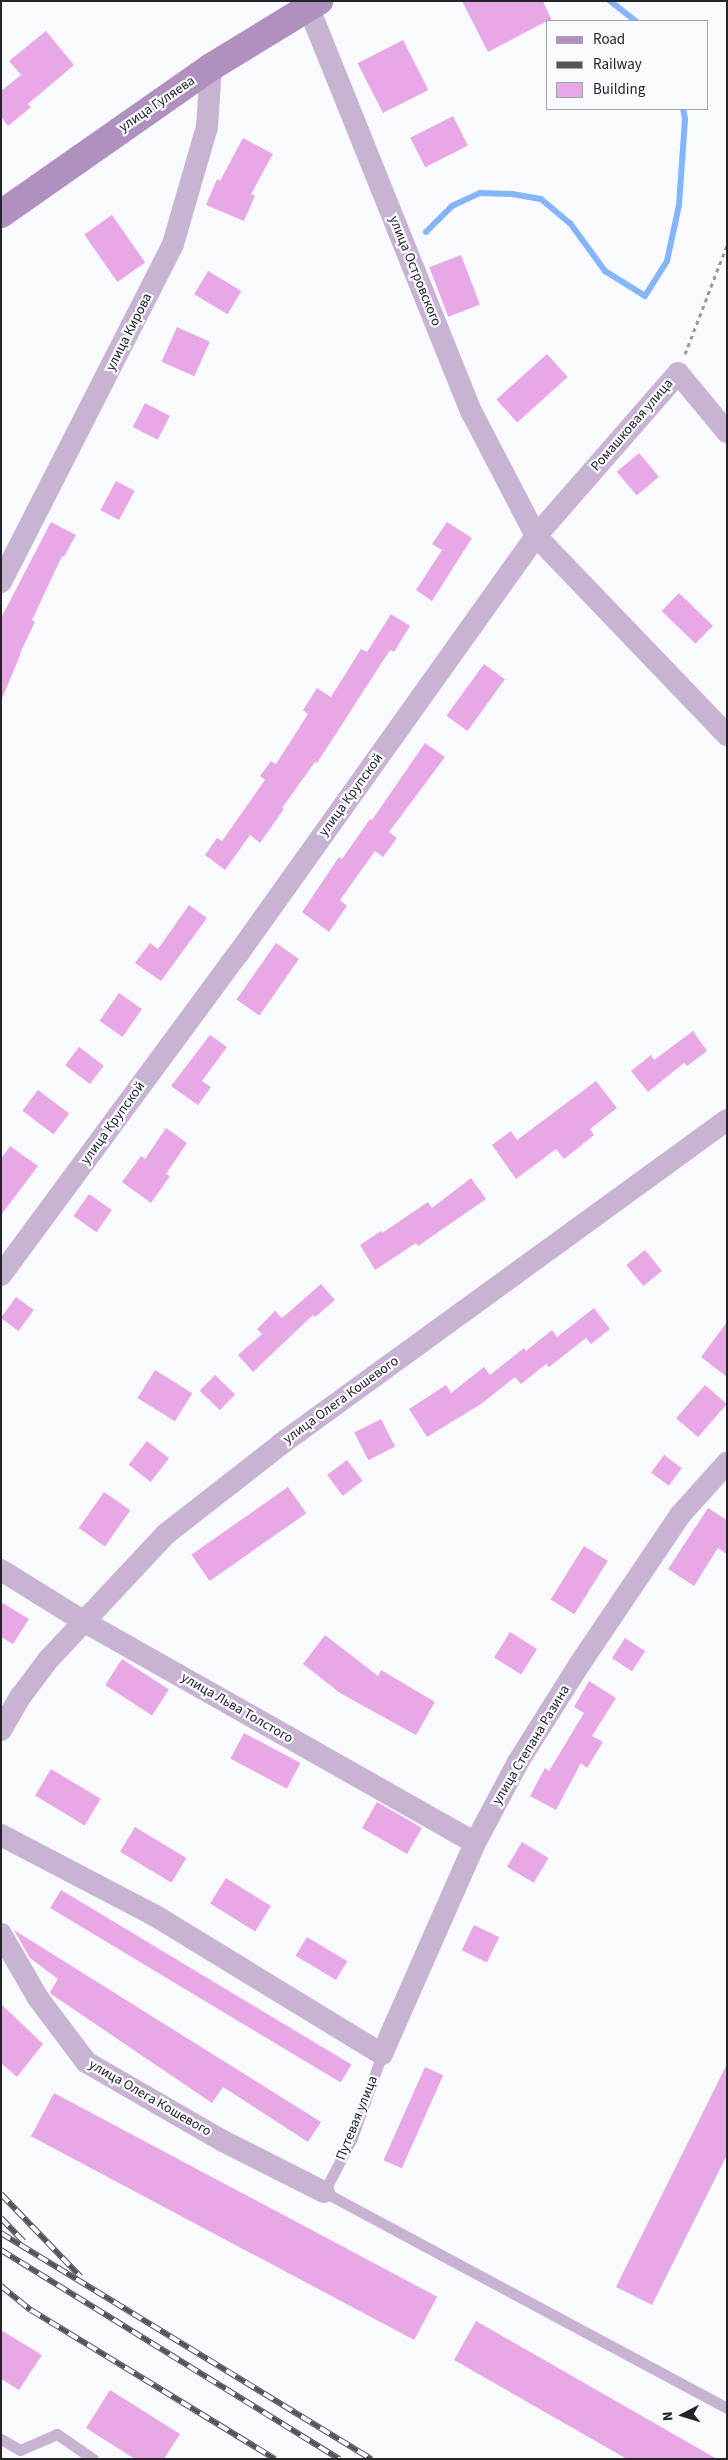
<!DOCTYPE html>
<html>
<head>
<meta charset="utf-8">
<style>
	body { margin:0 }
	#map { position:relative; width:728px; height:2460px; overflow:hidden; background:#f8fafe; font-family:"Source Sans 3",sans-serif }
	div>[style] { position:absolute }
	.stream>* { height:6px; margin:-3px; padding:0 3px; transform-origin:3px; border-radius:3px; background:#84b5f8 }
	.building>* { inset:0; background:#e8a7e5; transform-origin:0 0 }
	.path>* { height:3px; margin-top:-1.5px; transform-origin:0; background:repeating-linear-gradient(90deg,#989a9e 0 4px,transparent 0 8px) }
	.service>* { height:11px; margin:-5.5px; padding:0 5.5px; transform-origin:5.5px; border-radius:5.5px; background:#c8b3d3 }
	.minor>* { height:22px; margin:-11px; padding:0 11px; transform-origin:11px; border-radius:11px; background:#c8b3d3 }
	.secondary>* { height:28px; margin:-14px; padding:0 14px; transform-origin:14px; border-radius:14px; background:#af90be }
	.rail>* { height:5.5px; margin-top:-2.75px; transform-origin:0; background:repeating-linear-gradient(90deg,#f8fafe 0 11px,#525458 0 22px); box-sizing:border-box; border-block:1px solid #525458 }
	span { translate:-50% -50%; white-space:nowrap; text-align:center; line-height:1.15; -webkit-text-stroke:4.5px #f8fafe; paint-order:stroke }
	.street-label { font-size:14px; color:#222427 }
	.frame { position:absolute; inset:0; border:2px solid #222427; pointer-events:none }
	.legend { position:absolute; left:546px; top:20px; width:162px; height:90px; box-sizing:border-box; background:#f8fafe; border:1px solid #a2a4a8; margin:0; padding:6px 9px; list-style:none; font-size:15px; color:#222427 }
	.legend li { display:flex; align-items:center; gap:10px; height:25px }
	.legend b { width:25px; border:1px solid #a2a4a8 }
	.north { position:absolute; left:658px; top:2390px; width:50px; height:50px; -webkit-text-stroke:4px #f8fafe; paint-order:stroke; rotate:265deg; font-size:14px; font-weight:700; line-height:20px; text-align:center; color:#222427 }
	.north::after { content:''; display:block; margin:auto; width:18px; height:22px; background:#222427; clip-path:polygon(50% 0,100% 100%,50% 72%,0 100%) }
</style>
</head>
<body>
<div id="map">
	<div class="stream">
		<i style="left:610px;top:1px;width:33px;rotate:38deg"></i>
		<i style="left:426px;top:232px;width:37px;rotate:-45deg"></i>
		<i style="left:452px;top:206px;width:31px;rotate:-25deg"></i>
		<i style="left:480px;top:193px;width:32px;rotate:2deg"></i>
		<i style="left:512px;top:194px;width:29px;rotate:10deg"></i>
		<i style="left:541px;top:199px;width:38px;rotate:40deg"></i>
		<i style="left:570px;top:223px;width:59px;rotate:53.9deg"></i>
		<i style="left:605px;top:271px;width:47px;rotate:32deg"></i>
		<i style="left:645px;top:296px;width:41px;rotate:-57.8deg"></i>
		<i style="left:667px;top:261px;width:57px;rotate:-77.9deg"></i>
		<i style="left:679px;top:205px;width:86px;rotate:-86deg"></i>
		<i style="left:685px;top:119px;width:10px;rotate:-101deg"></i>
	</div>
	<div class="building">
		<i style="clip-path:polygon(462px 1px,543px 1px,552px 21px,547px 21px,488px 52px)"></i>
		<i style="clip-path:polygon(46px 31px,74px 65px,28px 104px,31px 107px,8px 126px,1px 117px,1px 91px,21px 75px,9px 61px)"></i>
		<i style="left:403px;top:40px;width:56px;height:51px;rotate:63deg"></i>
		<i style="left:453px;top:116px;width:33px;height:48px;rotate:63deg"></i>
		<i style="clip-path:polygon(243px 138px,273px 154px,251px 194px,255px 196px,244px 221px,206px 205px,217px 179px,220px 181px)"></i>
		<i style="left:112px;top:215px;width:58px;height:34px;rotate:55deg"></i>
		<i style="left:461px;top:255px;width:53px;height:34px;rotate:69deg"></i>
		<i style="left:208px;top:271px;width:39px;height:27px;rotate:31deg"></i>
		<i style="left:177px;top:327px;width:36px;height:38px;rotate:24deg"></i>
		<i style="left:547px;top:354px;width:31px;height:68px;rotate:48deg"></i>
		<i style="left:145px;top:403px;width:28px;height:27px;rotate:27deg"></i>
		<i style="left:639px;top:453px;width:31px;height:29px;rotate:50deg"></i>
		<i style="left:116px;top:481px;width:21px;height:33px;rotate:28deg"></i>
		<i style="clip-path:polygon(51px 522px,76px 535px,64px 557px,62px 556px,32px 620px,35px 622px,20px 653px,21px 653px,1px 701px,1px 618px)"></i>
		<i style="clip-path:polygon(447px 522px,472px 538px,432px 601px,416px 590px,442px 550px,432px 544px)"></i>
		<i style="left:679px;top:593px;width:47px;height:25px;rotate:44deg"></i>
		<i style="clip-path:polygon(391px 614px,410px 626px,394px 652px,390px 650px,317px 763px,315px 762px,282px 808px,284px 809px,260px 843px,250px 835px,225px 870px,205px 855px,217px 838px,222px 841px,265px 780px,260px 776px,271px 761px,276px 764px,308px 714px,303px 710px,317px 688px,331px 697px,361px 649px,367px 652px)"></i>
		<i style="left:484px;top:664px;width:26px;height:64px;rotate:36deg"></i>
		<i style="clip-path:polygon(425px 743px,445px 757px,389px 832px,397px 838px,383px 857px,375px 851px,340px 900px,347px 906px,329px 932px,302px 912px,339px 857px,342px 859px,370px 819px,372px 820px)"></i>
		<i style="clip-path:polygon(189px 905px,207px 918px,161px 981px,135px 963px,150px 943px,158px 949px)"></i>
		<i style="left:276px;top:943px;width:28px;height:69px;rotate:35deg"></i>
		<i style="left:119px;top:993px;width:28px;height:34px;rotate:35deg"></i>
		<i style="clip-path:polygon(693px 1031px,707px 1051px,687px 1066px,684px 1063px,648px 1092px,631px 1071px,651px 1055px,654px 1060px)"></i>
		<i style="clip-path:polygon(210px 1035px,227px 1047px,202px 1081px,211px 1087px,198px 1105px,171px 1086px)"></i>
		<i style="left:79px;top:1047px;width:31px;height:23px;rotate:37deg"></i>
		<i style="clip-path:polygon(596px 1081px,617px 1108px,590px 1129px,594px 1135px,564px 1159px,556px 1149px,516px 1179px,492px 1145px,511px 1131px,517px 1140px)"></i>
		<i style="left:38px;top:1090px;width:39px;height:26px;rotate:37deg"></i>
		<i style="clip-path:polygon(166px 1128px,187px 1143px,166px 1174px,170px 1176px,151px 1203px,122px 1182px,141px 1156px,145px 1159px)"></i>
		<i style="clip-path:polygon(10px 1146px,38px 1166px,1px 1215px,1px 1159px)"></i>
		<i style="clip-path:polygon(471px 1178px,486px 1199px,418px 1246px,416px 1243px,375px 1270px,360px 1245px,381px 1231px,382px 1233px,428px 1202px,432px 1208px)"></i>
		<i style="left:89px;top:1194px;width:28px;height:27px;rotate:35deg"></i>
		<i style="left:645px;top:1250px;width:27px;height:24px;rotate:51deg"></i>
		<i style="clip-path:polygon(321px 1284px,335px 1300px,315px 1317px,313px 1315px,253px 1372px,238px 1355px,262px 1334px,257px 1329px,275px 1311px,282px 1318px)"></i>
		<i style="left:16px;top:1297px;width:22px;height:26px;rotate:36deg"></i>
		<i style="clip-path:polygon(594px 1308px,610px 1329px,591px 1344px,586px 1338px,549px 1367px,546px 1364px,521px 1384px,515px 1377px,481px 1404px,427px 1437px,409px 1409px,446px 1385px,451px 1393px,484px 1367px,490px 1375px,524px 1348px,526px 1351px,552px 1330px,557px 1337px)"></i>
		<i style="clip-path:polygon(727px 1322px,727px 1377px,701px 1357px)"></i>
		<i style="left:155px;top:1370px;width:44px;height:33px;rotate:32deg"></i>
		<i style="left:215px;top:1375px;width:28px;height:22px;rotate:44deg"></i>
		<i style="left:705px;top:1385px;width:29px;height:44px;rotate:41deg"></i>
		<i style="left:381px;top:1419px;width:31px;height:30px;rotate:63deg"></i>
		<i style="left:147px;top:1441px;width:28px;height:30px;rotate:38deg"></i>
		<i style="left:664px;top:1455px;width:22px;height:22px;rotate:36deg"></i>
		<i style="left:347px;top:1460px;width:26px;height:25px;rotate:53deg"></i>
		<i style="left:288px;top:1487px;width:32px;height:118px;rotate:55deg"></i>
		<i style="left:104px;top:1492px;width:32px;height:44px;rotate:35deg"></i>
		<i style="clip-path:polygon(708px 1508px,727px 1520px,727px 1554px,718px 1548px,694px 1586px,668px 1569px)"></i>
		<i style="left:584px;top:1546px;width:28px;height:63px;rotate:32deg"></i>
		<i style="clip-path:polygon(1px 1602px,29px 1619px,13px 1644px,1px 1637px)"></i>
		<i style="left:510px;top:1632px;width:32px;height:30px;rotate:32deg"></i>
		<i style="clip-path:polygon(325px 1635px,378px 1676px,381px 1670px,435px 1702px,416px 1735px,340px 1693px,303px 1664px)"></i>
		<i style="left:625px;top:1638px;width:24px;height:24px;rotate:33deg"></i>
		<i style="left:122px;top:1659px;width:56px;height:31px;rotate:33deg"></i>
		<i style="clip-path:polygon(589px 1681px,616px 1698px,592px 1736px,603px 1742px,587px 1768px,581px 1763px,556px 1810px,530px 1796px,545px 1768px,549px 1771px,584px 1713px,574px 1707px)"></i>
		<i style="left:244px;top:1733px;width:64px;height:29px;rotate:28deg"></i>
		<i style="left:51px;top:1769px;width:58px;height:31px;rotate:31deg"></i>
		<i style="left:377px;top:1802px;width:52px;height:30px;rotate:30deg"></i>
		<i style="left:135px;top:1827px;width:60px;height:29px;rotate:31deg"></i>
		<i style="left:522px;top:1842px;width:31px;height:29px;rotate:31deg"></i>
		<i style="left:226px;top:1878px;width:53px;height:30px;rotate:32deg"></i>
		<i style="left:61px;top:1890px;width:339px;height:21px;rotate:31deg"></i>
		<i style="left:474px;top:1925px;width:28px;height:28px;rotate:26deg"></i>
		<i style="clip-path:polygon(14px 1930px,321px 2122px,308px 2142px,223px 2087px,212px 2103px,51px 1994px,50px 1992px,58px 1979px,30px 1958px)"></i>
		<i style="left:307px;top:1937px;width:47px;height:22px;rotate:31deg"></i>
		<i style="clip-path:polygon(1px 2004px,43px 2044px,17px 2077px,1px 2063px)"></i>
		<i style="clip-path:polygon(727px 2064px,727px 2155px,652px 2305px,616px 2287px)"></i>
		<i style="left:425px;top:2067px;width:20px;height:102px;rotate:24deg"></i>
		<i style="left:54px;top:2093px;width:434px;height:49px;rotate:28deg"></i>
		<i style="clip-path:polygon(476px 2321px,717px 2459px,627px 2459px,454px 2360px)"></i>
		<i style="clip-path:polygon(1px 2330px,42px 2355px,19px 2390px,1px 2379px)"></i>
		<i style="clip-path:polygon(110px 2390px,180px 2434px,164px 2459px,135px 2459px,86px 2428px)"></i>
	</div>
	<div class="path">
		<i style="left:685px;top:354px;width:117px;rotate:-68.9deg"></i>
	</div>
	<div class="service">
		<i style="left:382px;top:2054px;width:89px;rotate:109.7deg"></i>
		<i style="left:352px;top:2138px;width:61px;rotate:117.4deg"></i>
		<i style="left:324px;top:2192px;width:457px;rotate:28.2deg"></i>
		<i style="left:1px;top:2439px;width:22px;rotate:30deg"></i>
		<i style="left:20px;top:2450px;width:40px;rotate:-23.4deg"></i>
		<i style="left:57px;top:2434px;width:44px;rotate:34.8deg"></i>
	</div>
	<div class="minor">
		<i style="left:306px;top:1px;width:444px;rotate:68.1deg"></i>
		<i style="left:472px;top:413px;width:139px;rotate:62.5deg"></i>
		<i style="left:536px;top:536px;width:216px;rotate:-48.9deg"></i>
		<i style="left:678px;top:373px;width:77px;rotate:50.3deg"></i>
		<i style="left:1px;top:582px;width:379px;rotate:-63deg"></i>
		<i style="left:173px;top:244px;width:122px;rotate:-73.8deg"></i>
		<i style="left:207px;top:127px;width:60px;rotate:-86.2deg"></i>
		<i style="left:1px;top:1275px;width:399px;rotate:-53.6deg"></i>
		<i style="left:238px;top:954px;width:513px;rotate:-54.51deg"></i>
		<i style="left:536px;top:536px;width:276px;rotate:46.2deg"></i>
		<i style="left:1px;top:1570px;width:97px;rotate:31.9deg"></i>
		<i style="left:83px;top:1621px;width:450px;rotate:29.5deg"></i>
		<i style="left:1px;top:1730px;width:39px;rotate:-60deg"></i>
		<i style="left:21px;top:1696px;width:45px;rotate:-53.1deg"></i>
		<i style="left:48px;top:1660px;width:173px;rotate:-46.9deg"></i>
		<i style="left:166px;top:1534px;width:146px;rotate:-38deg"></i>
		<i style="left:281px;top:1444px;width:551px;rotate:-36deg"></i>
		<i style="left:1px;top:1835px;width:173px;rotate:27.6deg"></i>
		<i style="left:154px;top:1915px;width:267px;rotate:31.4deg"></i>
		<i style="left:382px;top:2054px;width:231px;rotate:-66.2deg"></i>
		<i style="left:475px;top:1843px;width:92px;rotate:-62deg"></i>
		<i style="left:518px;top:1762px;width:115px;rotate:-57.8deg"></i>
		<i style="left:579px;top:1665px;width:182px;rotate:-56deg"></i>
		<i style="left:681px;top:1514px;width:69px;rotate:-48deg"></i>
		<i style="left:1px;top:1934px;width:74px;rotate:60deg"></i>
		<i style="left:38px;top:1998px;width:80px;rotate:53.1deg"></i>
		<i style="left:86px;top:2062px;width:158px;rotate:30deg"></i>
		<i style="left:223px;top:2141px;width:113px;rotate:26.8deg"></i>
	</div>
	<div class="secondary">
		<i style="left:1px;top:214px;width:256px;rotate:-35deg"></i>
		<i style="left:211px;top:67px;width:127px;rotate:-31.4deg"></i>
	</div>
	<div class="rail">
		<i style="left:1px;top:2194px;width:115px;rotate:46.1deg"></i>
		<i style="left:1px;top:2218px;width:33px;rotate:46deg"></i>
		<i style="left:1px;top:2233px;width:434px;rotate:31.4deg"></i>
		<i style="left:1px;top:2250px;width:398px;rotate:31.7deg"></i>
		<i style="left:1px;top:2286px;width:38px;rotate:39deg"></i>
		<i style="left:31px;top:2310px;width:286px;rotate:31.4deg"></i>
	</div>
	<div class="street-label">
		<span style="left:157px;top:104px;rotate:-34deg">улица Гуляева</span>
		<span style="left:415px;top:271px;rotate:68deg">улица Островского</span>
		<span style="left:129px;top:332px;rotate:-63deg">улица Кирова</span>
		<span style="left:632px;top:425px;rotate:-49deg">Ромашковая улица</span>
		<span style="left:351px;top:795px;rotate:-54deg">улица Крупской</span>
		<span style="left:113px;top:1123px;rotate:-54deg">улица Крупской</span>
		<span style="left:341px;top:1400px;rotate:-36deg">улица Олега Кошевого</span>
		<span style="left:237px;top:1708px;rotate:30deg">улица Льва Толстого</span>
		<span style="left:531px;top:1745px;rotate:-59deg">улица Степана Разина</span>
		<span style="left:150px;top:2098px;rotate:30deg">улица Олега Кошевого</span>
		<span style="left:357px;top:2118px;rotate:-68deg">Путевая улица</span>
	</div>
	<div class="frame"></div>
	<ul class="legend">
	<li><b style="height:6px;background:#af90be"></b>Road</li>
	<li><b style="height:6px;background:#525458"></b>Railway</li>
	<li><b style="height:14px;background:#e8a7e5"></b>Building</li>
	</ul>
	<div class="north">N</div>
</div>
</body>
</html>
